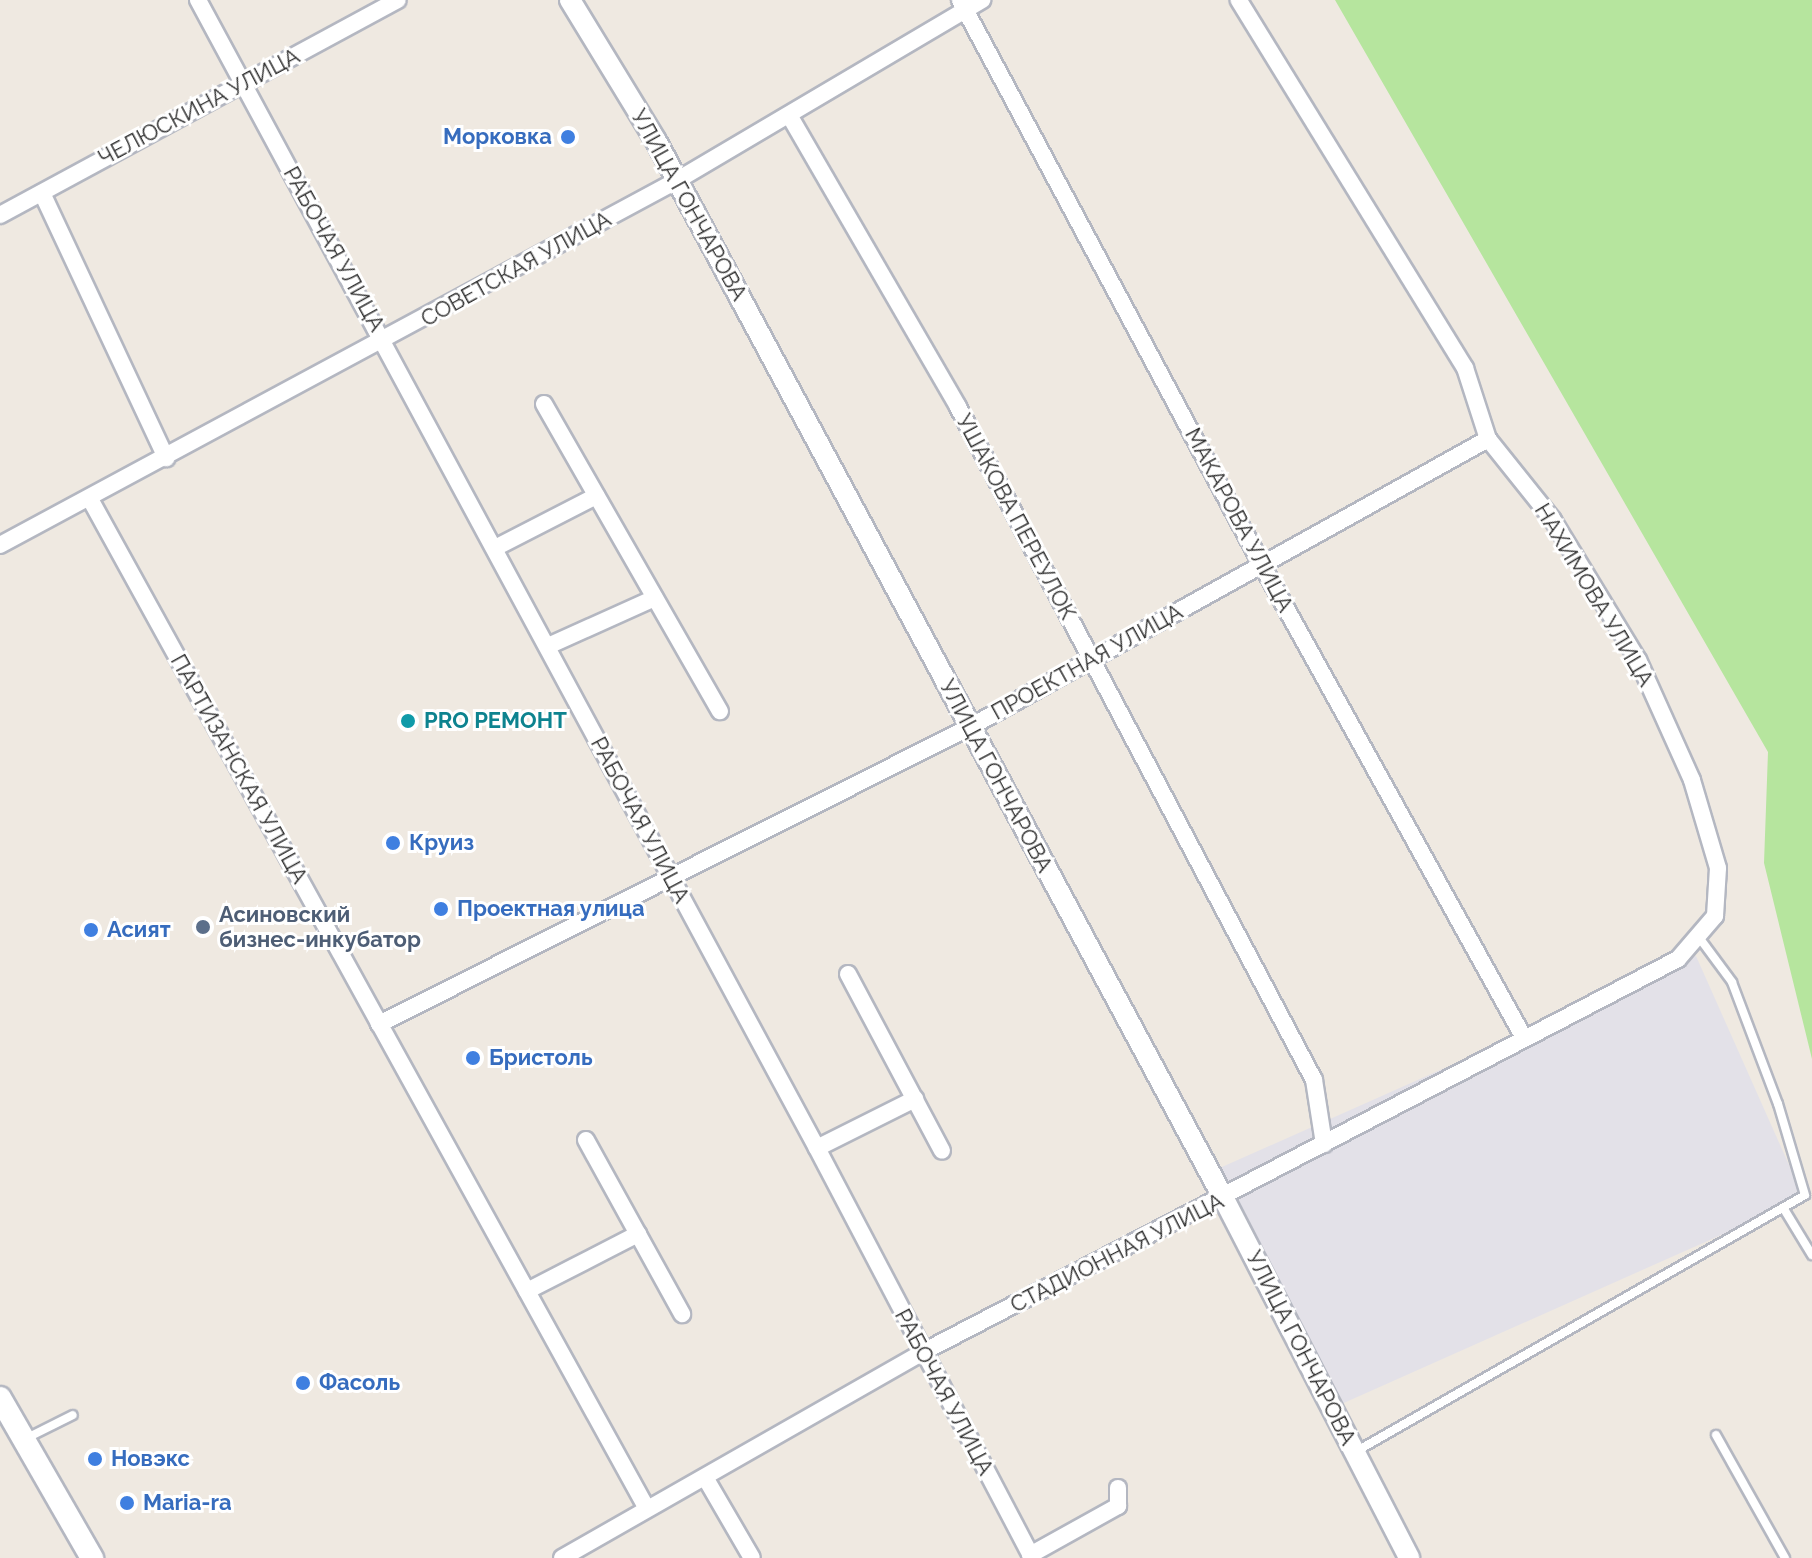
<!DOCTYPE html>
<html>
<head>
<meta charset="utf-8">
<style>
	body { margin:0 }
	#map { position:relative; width:1812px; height:1558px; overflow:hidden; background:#efe9e1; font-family:Raleway,sans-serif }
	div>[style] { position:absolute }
	.industrial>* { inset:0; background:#e3e1e8; transform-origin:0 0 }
	.green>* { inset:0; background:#b6e59e }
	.roads { filter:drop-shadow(2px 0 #b4b7c1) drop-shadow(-2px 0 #b4b7c1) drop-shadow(0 2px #b4b7c1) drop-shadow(0 -2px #b4b7c1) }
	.service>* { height:8px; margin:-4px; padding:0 4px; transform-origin:4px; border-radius:4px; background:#fff }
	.minor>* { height:16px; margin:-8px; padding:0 8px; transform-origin:8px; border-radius:8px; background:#fff }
	.tertiary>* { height:20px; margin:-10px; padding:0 10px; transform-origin:10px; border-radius:10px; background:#fff }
	.secondary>* { height:22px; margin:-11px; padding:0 11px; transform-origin:11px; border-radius:11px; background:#fff }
	.dots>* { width:22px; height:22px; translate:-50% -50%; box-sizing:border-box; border:4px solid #fff; border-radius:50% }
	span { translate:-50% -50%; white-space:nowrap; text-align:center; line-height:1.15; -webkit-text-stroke:6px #fff; paint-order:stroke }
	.street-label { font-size:22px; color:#2e2e2e }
	.shop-label { font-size:22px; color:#366cbe; font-weight:700 }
	.right { translate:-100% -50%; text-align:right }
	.left { translate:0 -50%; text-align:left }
	.culture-label { font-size:22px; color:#0d838f; font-weight:700 }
	.service-label { font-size:22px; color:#4e5e75; font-weight:700 }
</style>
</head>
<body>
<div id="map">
	<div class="industrial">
		<i style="left:1696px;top:956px;width:265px;height:522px;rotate:66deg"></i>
	</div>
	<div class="green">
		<i style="clip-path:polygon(1335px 0,1812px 0,1812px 1059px,1764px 863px,1768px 752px)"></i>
	</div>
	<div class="roads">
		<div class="service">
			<i style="left:1784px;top:1209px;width:54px;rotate:58.7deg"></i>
			<i style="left:1716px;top:1435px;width:141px;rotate:60.7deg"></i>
			<i style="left:27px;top:1438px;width:51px;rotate:-26.6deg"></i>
			<i style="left:1355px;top:1452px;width:518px;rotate:-29.73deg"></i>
			<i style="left:1805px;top:1195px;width:95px;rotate:-106.5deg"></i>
			<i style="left:1778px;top:1104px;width:130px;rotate:-110.7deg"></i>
			<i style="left:1732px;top:982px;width:57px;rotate:-126.5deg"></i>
		</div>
		<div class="minor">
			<i style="left:198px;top:0;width:1304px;rotate:61.67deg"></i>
			<i style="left:817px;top:1148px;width:463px;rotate:62.3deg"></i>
			<i style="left:960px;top:0;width:641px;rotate:61.87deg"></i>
			<i style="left:1262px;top:565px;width:538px;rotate:61.01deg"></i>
			<i style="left:789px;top:115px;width:337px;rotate:59.9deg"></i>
			<i style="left:958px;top:407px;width:761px;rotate:62.12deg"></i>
			<i style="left:1314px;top:1080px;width:65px;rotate:81.1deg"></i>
			<i style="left:42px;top:193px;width:293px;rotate:64.9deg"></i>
			<i style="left:0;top:215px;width:452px;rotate:-28.4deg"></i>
			<i style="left:544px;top:404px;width:354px;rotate:60.2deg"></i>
			<i style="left:90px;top:499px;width:1153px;rotate:61.12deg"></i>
			<i style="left:0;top:545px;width:768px;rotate:-28.3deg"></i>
			<i style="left:676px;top:181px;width:356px;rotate:-30.6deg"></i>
			<i style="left:495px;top:548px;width:114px;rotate:-27.2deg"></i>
			<i style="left:548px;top:646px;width:117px;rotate:-24.2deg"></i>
			<i style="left:848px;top:974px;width:200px;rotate:62deg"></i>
			<i style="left:379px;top:1024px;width:661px;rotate:-26.68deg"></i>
			<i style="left:970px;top:727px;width:593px;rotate:-29.07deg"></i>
			<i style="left:586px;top:1140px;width:199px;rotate:61.1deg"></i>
			<i style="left:817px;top:1148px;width:110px;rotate:-26.6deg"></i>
			<i style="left:527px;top:1291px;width:125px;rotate:-27.2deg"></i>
			<i style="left:706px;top:1479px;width:91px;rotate:59.8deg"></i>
			<i style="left:1030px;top:1555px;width:101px;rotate:-29.1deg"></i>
			<i style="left:1118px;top:1506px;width:18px;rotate:-90deg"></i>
			<i style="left:562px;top:1558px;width:416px;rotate:-29.7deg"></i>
			<i style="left:923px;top:1352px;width:851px;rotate:-27.5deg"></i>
			<i style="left:1678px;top:959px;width:57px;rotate:-49.3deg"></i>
			<i style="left:1715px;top:916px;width:48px;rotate:-86.4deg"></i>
			<i style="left:1718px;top:868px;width:92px;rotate:-106.5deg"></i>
			<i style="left:1692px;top:780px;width:132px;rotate:-114.2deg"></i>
			<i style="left:1638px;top:660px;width:164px;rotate:-121.3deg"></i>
			<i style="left:1553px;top:520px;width:104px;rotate:-128.7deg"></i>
			<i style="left:1488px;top:439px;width:75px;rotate:-107.9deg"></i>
			<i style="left:1465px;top:368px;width:432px;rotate:-121.6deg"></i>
		</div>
		<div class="tertiary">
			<i style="left:570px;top:0;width:165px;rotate:58.6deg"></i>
			<i style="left:656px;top:141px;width:1201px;rotate:61.77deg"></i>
			<i style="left:1224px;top:1199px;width:404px;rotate:62.7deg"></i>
		</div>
		<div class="secondary">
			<i style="left:0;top:1398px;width:185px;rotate:60.1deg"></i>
		</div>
	</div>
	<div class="dots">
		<i style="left:568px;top:137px;background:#3f7fe0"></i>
		<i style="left:408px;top:721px;background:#0f9aa8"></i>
		<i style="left:393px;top:843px;background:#3f7fe0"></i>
		<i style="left:441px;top:909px;background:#3f7fe0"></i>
		<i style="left:203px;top:927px;background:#5c6f8a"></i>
		<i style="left:91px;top:930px;background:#3f7fe0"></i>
		<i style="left:473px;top:1058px;background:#3f7fe0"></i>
		<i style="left:303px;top:1383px;background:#3f7fe0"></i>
		<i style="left:95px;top:1459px;background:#3f7fe0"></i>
		<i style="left:127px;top:1503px;background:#3f7fe0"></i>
	</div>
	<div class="street-label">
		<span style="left:199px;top:107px;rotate:-28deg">ЧЕЛЮСКИНА УЛИЦА</span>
		<span style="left:689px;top:205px;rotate:61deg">УЛИЦА ГОНЧАРОВА</span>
		<span style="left:334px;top:249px;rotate:61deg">РАБОЧАЯ УЛИЦА</span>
		<span style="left:516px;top:269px;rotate:-29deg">СОВЕТСКАЯ УЛИЦА</span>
		<span style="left:1016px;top:517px;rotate:62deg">УШАКОВА ПЕРЕУЛОК</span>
		<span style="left:1239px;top:520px;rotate:62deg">МАКАРОВА УЛИЦА</span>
		<span style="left:1594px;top:595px;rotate:59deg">НАХИМОВА УЛИЦА</span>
		<span style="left:1087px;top:662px;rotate:-29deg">ПРОЕКТНАЯ УЛИЦА</span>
		<span style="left:239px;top:769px;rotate:61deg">ПАРТИЗАНСКАЯ УЛИЦА</span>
		<span style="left:996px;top:776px;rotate:62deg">УЛИЦА ГОНЧАРОВА</span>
		<span style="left:640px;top:820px;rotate:62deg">РАБОЧАЯ УЛИЦА</span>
		<span style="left:1117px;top:1253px;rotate:-27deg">СТАДИОННАЯ УЛИЦА</span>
		<span style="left:1301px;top:1348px;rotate:63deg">УЛИЦА ГОНЧАРОВА</span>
		<span style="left:944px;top:1392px;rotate:62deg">РАБОЧАЯ УЛИЦА</span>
	</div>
	<div class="shop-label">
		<span class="right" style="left:552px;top:137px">Морковка</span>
		<span class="left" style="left:409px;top:843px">Круиз</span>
		<span class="left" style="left:457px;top:909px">Проектная улица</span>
		<span class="left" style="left:107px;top:930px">Асият</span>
		<span class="left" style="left:489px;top:1058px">Бристоль</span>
		<span class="left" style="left:319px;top:1383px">Фасоль</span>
		<span class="left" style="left:111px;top:1459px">Новэкс</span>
		<span class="left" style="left:143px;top:1503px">Maria-ra</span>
	</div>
	<div class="culture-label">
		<span class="left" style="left:424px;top:721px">PRO РЕМОНТ</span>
	</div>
	<div class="service-label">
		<span class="left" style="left:219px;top:927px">Асиновский<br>бизнес-инкубатор</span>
	</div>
</div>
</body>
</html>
